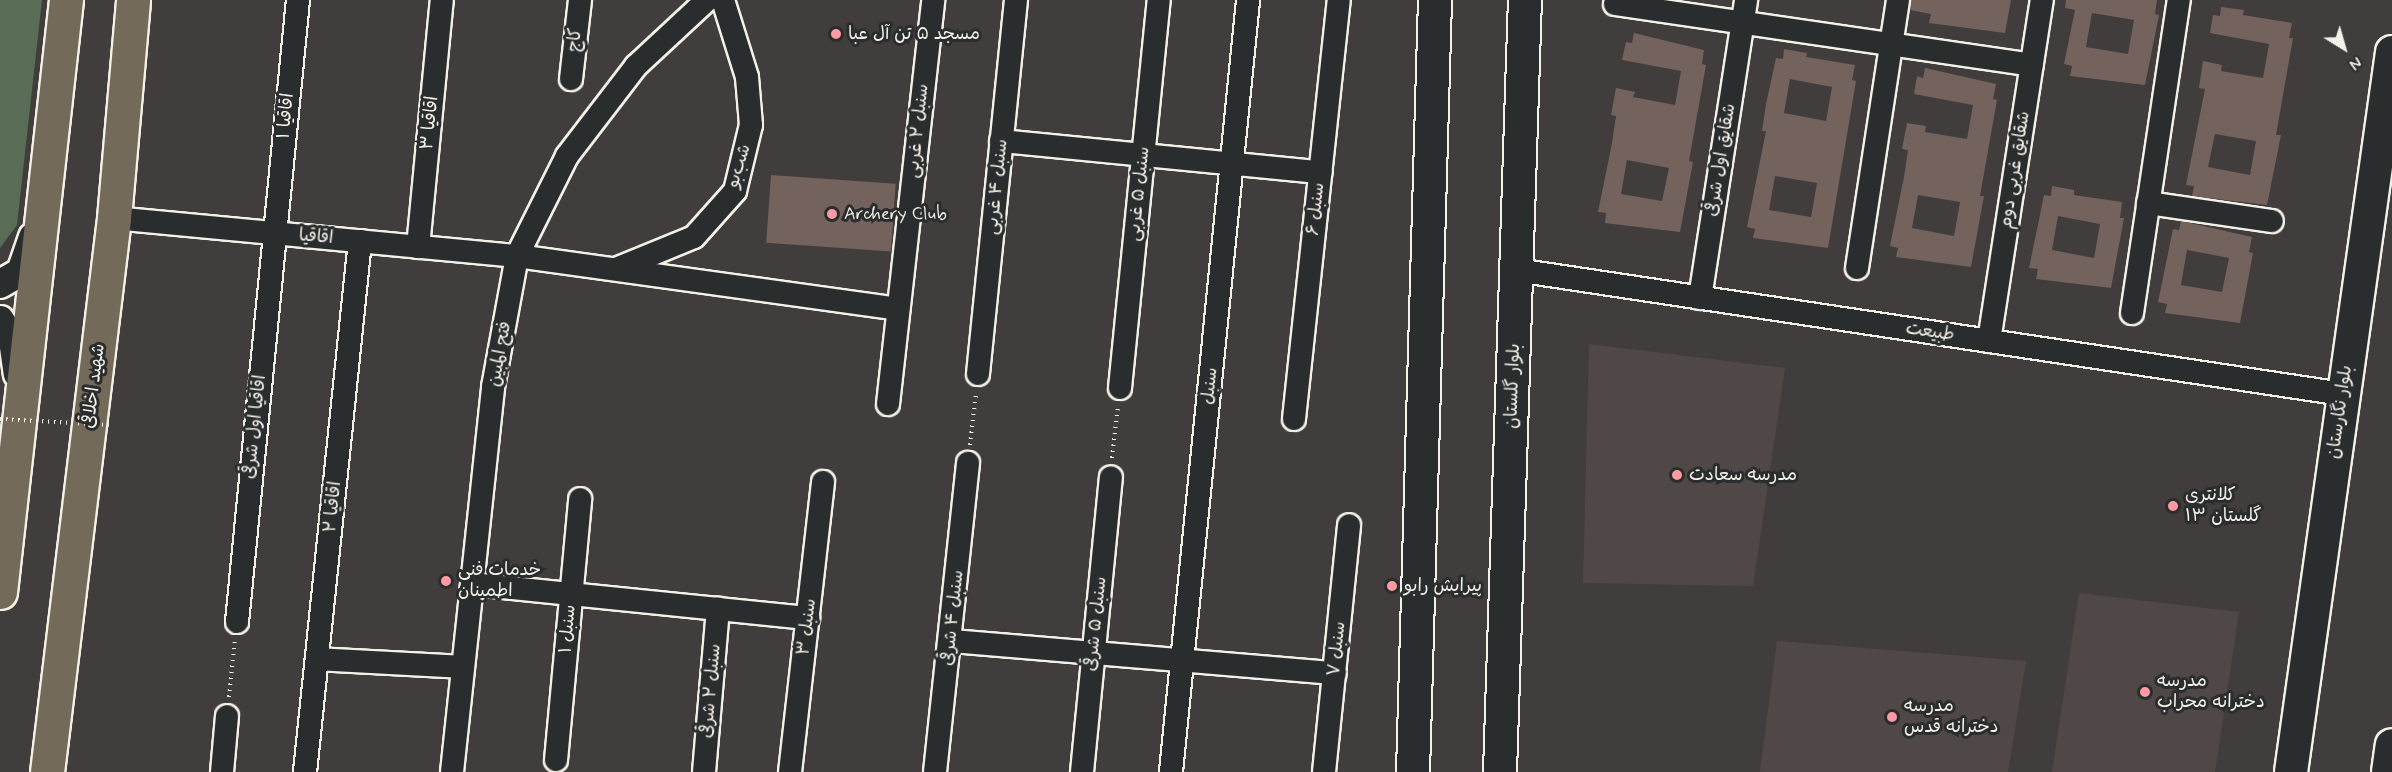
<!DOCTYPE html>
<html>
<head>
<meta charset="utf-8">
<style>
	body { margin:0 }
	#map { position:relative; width:2392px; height:772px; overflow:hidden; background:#403d3c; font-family:Mynerve,"Playpen Sans Arabic",sans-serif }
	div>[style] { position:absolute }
	.built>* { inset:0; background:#504846 }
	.green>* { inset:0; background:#596c56 }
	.building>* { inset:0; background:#74625d; transform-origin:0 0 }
	.path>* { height:4px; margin-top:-2px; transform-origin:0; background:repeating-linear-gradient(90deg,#f4f1e8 0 1.5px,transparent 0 6px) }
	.roads { filter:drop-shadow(2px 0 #f4f1e8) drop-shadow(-2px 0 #f4f1e8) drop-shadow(0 2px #f4f1e8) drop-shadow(0 -2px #f4f1e8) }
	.minor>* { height:22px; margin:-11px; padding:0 11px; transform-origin:11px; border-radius:11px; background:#2a2d2e }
	.tertiary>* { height:28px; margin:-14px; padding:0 14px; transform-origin:14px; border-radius:14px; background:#2a2d2e }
	.secondary>* { height:32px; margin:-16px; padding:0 16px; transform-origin:16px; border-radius:16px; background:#2a2d2e }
	.primary>* { height:33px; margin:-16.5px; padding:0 16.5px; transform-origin:16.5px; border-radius:16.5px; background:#746a5a }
	.path-bridge>* { height:4px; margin-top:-2px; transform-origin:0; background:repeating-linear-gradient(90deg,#f4f1e8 0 1.5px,transparent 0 6px) }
	.dots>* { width:16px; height:16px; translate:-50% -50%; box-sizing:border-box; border:3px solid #2a2d2e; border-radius:50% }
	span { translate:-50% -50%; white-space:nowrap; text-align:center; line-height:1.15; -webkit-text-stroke:6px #2a2d2e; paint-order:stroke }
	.poi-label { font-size:18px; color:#f4f1e8 }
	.left { translate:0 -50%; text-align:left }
	.street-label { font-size:18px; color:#f4f1e8 }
	.north { position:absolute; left:2314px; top:18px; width:60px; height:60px; -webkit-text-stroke:4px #2a2d2e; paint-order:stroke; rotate:143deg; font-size:16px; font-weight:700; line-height:24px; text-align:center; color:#f4f1e8 }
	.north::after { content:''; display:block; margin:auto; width:21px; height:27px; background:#f4f1e8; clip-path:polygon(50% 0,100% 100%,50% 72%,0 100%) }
</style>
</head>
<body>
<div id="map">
	<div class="built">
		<i style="clip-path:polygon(1589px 344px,1785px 368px,1753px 586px,1583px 583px)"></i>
		<i style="clip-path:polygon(2079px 593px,2239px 612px,2215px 772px,2052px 772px)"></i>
		<i style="clip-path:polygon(1777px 641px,2026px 661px,2008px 772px,1760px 772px)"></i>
	</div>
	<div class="green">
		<i style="clip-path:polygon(0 0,42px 0,17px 225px,0 248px)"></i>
	</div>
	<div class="building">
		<i style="clip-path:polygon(1911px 0,2011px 0,2005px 33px,1929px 23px,1931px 14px,1910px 10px)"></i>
		<i style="clip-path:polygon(evenodd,2066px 0,2157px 0,2155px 14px,2159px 15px,2145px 85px,2070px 76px,2072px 66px,2064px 64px,2075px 10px,2065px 8px,2066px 0,2092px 13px,2134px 20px,2128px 54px,2086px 47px,2092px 13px)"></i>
		<i style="clip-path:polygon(evenodd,2221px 7px,2244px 10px,2243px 15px,2292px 23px,2289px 38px,2293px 38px,2276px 135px,2281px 135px,2267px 205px,2192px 196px,2194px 186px,2186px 185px,2205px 89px,2199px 88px,2203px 61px,2222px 65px,2221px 71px,2263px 78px,2269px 44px,2210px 33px,2213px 15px,2220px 16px,2221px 7px,2215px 134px,2256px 141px,2250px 175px,2208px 167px,2215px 134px)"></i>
		<i style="clip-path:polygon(evenodd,1634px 33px,1704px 50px,1702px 64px,1706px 65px,1689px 161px,1693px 162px,1680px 232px,1605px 223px,1606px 213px,1598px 212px,1612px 143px,1616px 116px,1611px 115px,1616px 88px,1635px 92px,1633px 97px,1675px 105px,1681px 71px,1622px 60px,1626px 42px,1632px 43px,1634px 33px,1627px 160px,1669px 168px,1662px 201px,1621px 194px,1627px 160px)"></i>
		<i style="clip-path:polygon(evenodd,1784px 49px,1807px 53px,1806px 57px,1855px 65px,1852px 80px,1856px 81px,1828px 248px,1753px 238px,1755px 229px,1747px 227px,1766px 131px,1762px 131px,1766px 104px,1776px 58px,1783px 59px,1784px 49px,1790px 79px,1832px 87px,1826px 121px,1784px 113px,1790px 79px,1784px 49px,1775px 176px,1817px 183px,1811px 217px,1769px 210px,1775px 176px)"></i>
		<i style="clip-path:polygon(evenodd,1925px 68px,1996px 84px,1993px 99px,1997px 100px,1980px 196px,1984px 196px,1971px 267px,1896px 257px,1898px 248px,1890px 246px,1904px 177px,1908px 150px,1902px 149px,1907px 123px,1926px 126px,1925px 132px,1967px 139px,1973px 105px,1914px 94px,1917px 76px,1923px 78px,1925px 68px,1918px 195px,1960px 202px,1954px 236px,1912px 228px,1918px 195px)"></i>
		<i style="left:771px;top:175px;width:125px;height:68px;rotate:4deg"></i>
		<i style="clip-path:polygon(evenodd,2052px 186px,2074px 190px,2074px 195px,2122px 202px,2120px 218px,2124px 218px,2111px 288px,2036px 279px,2038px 269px,2029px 268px,2044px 195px,2051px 196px,2052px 186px,2058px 216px,2100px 224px,2094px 258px,2052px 250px,2058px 216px)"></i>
		<i style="clip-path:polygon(evenodd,2181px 221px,2252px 237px,2249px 252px,2253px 253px,2240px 323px,2165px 313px,2167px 304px,2158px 302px,2173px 229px,2179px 230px,2181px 221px,2187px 250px,2229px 258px,2222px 292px,2181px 285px,2187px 250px)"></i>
	</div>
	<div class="path">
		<i style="left:970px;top:445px;width:52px;rotate:-83.4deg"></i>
		<i style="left:1112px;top:458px;width:52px;rotate:-83.4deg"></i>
		<i style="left:229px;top:697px;width:58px;rotate:-84.1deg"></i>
	</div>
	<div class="roads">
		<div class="minor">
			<i style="left:1615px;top:4px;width:421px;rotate:8.3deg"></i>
			<i style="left:571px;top:79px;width:80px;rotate:-83.5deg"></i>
			<i style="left:1001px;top:141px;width:321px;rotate:5.6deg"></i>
			<i style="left:2148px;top:203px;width:125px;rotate:8.3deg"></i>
			<i style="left:114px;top:218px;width:405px;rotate:5.4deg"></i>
			<i style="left:517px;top:256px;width:385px;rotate:7.9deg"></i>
			<i style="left:418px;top:247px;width:248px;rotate:-84.5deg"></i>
			<i style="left:1857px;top:268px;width:271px;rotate:-81.3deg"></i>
			<i style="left:616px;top:269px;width:84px;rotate:-22.3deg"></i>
			<i style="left:694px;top:237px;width:62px;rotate:-48.3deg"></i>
			<i style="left:735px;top:191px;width:68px;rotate:-76.4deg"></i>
			<i style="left:751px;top:125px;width:48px;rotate:-94.8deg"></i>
			<i style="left:747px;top:77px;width:81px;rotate:-107.3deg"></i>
			<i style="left:1516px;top:270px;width:836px;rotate:8.53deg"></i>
			<i style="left:1700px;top:298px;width:302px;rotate:-81.2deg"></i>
			<i style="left:2132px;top:313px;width:317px;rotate:-81.5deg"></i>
			<i style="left:1989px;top:341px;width:345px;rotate:-81.2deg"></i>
			<i style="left:978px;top:374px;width:376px;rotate:-84.2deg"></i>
			<i style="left:1120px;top:388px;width:390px;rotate:-84.3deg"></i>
			<i style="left:888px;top:404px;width:406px;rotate:-83.6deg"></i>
			<i style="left:1294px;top:419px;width:421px;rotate:-83.9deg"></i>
			<i style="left:472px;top:584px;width:338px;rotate:5.8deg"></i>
			<i style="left:237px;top:622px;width:625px;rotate:-84.4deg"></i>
			<i style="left:951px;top:641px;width:385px;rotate:4.8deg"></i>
			<i style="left:317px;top:659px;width:146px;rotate:3.1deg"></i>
			<i style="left:556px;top:760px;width:262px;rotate:-84.7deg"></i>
			<i style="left:222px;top:772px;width:56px;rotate:-84.9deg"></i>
			<i style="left:305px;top:772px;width:534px;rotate:-84.09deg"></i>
			<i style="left:452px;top:772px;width:387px;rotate:-83.9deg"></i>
			<i style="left:493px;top:387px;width:133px;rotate:-79.6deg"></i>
			<i style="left:517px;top:256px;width:112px;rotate:-63.4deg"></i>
			<i style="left:567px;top:156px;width:113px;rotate:-52.5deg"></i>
			<i style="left:636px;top:66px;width:97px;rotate:-42.9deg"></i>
			<i style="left:704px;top:772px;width:164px;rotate:-85.1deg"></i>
			<i style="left:790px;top:772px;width:292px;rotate:-83.5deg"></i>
			<i style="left:935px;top:772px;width:311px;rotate:-83.9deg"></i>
			<i style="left:1082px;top:772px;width:296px;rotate:-84.4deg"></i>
			<i style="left:1171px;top:772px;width:776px;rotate:-84.3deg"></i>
			<i style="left:1324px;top:772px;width:248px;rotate:-84.2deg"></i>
		</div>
		<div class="tertiary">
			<i style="left:0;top:284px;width:24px;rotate:-30deg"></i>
			<i style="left:21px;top:272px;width:37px;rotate:-71deg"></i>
			<i style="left:0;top:320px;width:24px;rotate:57deg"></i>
			<i style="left:13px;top:340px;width:34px;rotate:82deg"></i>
		</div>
		<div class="secondary">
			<i style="left:1413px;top:772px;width:772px;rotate:-88.37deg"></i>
			<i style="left:1500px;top:772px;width:772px;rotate:-88.15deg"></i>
			<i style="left:2291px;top:772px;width:727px;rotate:-82.01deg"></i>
			<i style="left:2388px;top:772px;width:27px;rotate:-82deg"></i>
		</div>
		<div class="primary">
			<i style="left:0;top:592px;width:596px;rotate:-83.64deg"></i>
			<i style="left:47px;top:772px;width:558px;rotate:-83.1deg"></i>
			<i style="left:114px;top:218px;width:219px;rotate:-85deg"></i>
		</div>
	</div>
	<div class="path-bridge">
		<i style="left:0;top:419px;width:109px;rotate:3.2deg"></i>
	</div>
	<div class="dots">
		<i style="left:836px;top:34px;background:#ff9aa2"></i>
		<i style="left:832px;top:214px;background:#ff9aa2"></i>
		<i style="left:1677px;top:475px;background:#ff9aa2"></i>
		<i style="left:2173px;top:506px;background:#ff9aa2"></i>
		<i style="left:446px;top:581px;background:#ff9aa2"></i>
		<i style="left:1392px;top:586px;background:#ff9aa2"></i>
		<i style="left:2145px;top:692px;background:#ff9aa2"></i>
		<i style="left:1892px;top:717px;background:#ff9aa2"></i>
	</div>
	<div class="poi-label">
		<span class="left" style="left:848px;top:34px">مسجد ۵ تن آل عبا</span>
		<span class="left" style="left:844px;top:214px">Archery Club</span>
		<span class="left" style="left:1689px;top:475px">مدرسه سعادت</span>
		<span class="left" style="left:2185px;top:506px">کلانتری<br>۱۳ گلستان</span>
		<span class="left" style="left:458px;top:581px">خدمات فنی<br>اطمینان</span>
		<span class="left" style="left:1404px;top:586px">پیرایش رابو</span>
		<span class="left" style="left:2157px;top:692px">مدرسه<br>دخترانه محراب</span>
		<span class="left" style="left:1904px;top:717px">مدرسه<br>دخترانه قدس</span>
	</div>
	<div class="street-label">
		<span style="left:575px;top:40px;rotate:-84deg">کاج</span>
		<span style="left:286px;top:116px;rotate:-84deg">اقاقیا ۱</span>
		<span style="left:430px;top:123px;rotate:-84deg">اقاقیا ۳</span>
		<span style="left:918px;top:131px;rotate:-84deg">سنبل ۲ غربی</span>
		<span style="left:1721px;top:160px;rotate:-81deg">شقایق اول شرقی</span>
		<span style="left:739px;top:166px;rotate:-73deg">شب‌بو</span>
		<span style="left:2015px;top:170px;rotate:-81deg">شقایق غربی دوم</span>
		<span style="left:997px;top:187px;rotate:-84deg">سنبل ۴ غربی</span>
		<span style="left:1139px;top:194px;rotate:-84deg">سنبل ۵ غربی</span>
		<span style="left:1316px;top:209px;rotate:-84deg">سنبل ۶</span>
		<span style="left:316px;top:237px;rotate:5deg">اقاقیا</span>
		<span style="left:1930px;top:332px;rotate:8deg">طبیعت</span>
		<span style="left:500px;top:354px;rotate:-80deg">فتح المبین</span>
		<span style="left:94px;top:386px;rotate:-83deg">شهید اخلاقی</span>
		<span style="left:1210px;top:386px;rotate:-84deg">سنبل</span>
		<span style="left:1513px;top:386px;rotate:-88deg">بلوار گلستان</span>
		<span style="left:2340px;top:412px;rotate:-82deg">بلوار نگارستان</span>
		<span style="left:255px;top:427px;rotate:-84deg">اقاقیا اول شرقی</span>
		<span style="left:333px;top:507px;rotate:-84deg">اقاقیا ۲</span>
		<span style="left:953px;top:618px;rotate:-84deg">سنبل ۴ شرقی</span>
		<span style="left:1096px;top:624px;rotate:-84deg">سنبل ۵ شرقی</span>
		<span style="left:807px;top:627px;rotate:-83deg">سنبل ۳</span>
		<span style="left:568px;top:629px;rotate:-85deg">سنبل ۱</span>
		<span style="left:1337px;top:649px;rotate:-84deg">سنبل ۷</span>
		<span style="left:711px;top:691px;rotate:-85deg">سنبل ۲ شرقی</span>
	</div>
	<div class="north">N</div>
</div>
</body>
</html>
